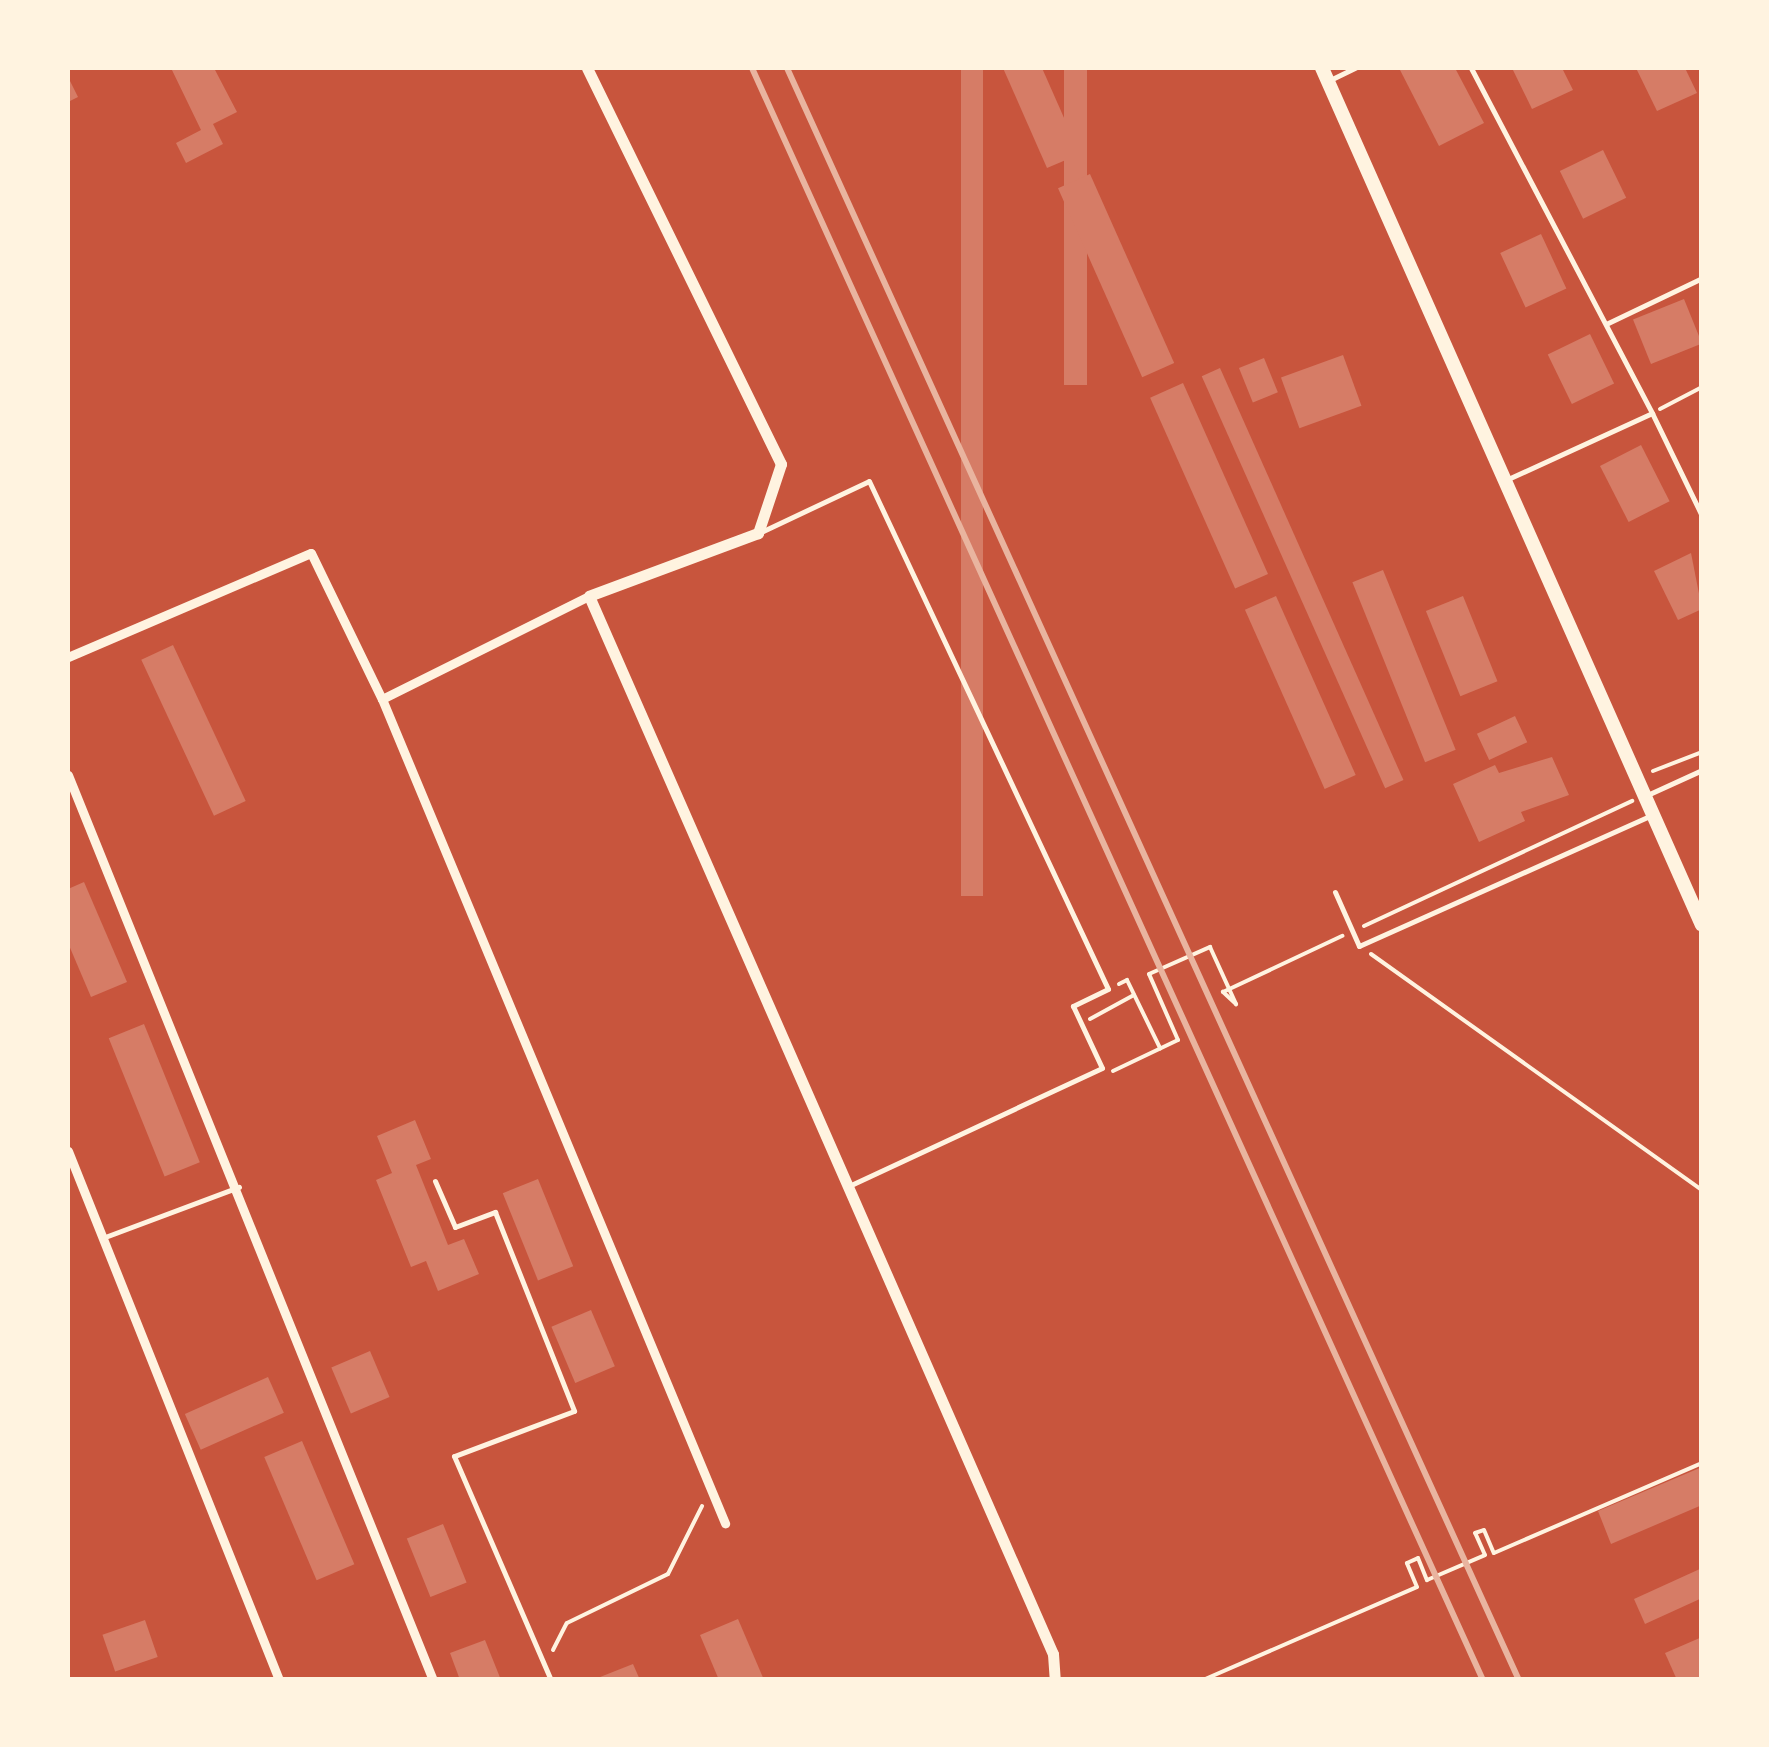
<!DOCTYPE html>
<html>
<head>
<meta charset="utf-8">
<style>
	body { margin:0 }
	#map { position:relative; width:1769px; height:1747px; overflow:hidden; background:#c8553d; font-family:Raleway,sans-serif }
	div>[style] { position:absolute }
	.building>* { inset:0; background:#d67c66; transform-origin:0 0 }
	.path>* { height:4px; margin:-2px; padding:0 2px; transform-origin:2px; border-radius:2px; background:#fff3e0 }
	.service>* { height:5px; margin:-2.5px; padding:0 2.5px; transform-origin:2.5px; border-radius:2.5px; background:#fff3e0 }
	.minor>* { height:9px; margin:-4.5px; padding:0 4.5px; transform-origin:4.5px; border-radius:4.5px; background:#fff3e0 }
	.tertiary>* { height:11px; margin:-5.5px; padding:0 5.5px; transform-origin:5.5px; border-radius:5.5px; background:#fff3e0 }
	.primary>* { height:14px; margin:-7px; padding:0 7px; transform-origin:7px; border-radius:7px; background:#fff3e0 }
	.rail>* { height:6px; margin:-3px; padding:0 3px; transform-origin:3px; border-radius:3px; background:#e9b49f }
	span { translate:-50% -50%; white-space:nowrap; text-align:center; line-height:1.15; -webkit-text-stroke:9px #fff3e0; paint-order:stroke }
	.frame { position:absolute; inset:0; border:70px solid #fff3e0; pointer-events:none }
</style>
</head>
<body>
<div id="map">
	<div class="building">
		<i style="clip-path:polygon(171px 68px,214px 68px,237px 112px,213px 124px,223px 144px,186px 163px,176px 143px,201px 130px)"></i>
		<i style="left:961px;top:68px;width:22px;height:828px"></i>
		<i style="clip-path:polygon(1003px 68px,1042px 68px,1080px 154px,1047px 168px)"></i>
		<i style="left:1064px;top:68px;width:23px;height:317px"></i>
		<i style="clip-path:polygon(1399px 68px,1455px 68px,1484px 123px,1439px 146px)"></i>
		<i style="clip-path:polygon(1512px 68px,1562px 68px,1573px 90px,1532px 109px)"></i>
		<i style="clip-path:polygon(1636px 68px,1685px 68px,1697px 93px,1657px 111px)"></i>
		<i style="clip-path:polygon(68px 77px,78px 97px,68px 102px)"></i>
		<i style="left:1603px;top:150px;width:53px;height:48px;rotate:64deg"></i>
		<i style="left:1090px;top:174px;width:207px;height:35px;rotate:66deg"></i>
		<i style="left:1541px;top:234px;width:60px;height:45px;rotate:65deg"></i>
		<i style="left:1684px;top:299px;width:48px;height:55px;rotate:68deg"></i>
		<i style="left:1590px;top:334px;width:55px;height:47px;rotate:64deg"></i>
		<i style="left:1343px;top:355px;width:54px;height:66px;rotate:70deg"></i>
		<i style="left:1264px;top:358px;width:37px;height:27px;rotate:68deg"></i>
		<i style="left:1220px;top:368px;width:451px;height:20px;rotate:66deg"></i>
		<i style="left:1183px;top:383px;width:209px;height:36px;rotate:66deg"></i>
		<i style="left:1641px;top:445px;width:63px;height:46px;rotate:63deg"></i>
		<i style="clip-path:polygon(1691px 553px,1702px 609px,1678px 620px,1654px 571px)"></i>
		<i style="left:1383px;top:570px;width:194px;height:33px;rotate:68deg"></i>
		<i style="left:1276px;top:596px;width:196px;height:34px;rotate:66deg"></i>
		<i style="left:1463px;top:596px;width:92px;height:40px;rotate:68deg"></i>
		<i style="left:173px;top:645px;width:172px;height:35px;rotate:65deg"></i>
		<i style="left:1515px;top:716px;width:29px;height:42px;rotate:65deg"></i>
		<i style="clip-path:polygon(1552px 757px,1569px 795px,1521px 812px,1525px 821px,1479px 842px,1453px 784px,1495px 765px,1499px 773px)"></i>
		<i style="clip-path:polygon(84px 882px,127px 982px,91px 997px,68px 943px,68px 889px)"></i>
		<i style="left:144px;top:1024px;width:149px;height:38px;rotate:68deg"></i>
		<i style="clip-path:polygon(415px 1120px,431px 1159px,416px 1165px,448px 1245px,464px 1239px,479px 1274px,438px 1291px,426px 1261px,411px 1267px,376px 1180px,392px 1173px,377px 1136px)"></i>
		<i style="left:538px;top:1179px;width:94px;height:38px;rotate:68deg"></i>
		<i style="left:591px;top:1310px;width:61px;height:43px;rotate:67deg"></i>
		<i style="left:370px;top:1351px;width:50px;height:42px;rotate:67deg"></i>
		<i style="left:268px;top:1377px;width:39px;height:91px;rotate:66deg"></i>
		<i style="left:302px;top:1441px;width:134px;height:41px;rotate:67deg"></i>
		<i style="clip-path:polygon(1702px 1467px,1702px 1505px,1611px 1544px,1598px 1511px)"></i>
		<i style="left:443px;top:1524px;width:63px;height:39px;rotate:68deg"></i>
		<i style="clip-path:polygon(1702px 1568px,1702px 1598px,1645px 1624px,1634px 1599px)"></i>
		<i style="clip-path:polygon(738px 1619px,764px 1680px,719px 1680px,700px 1635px)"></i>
		<i style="left:145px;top:1620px;width:39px;height:45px;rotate:71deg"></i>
		<i style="clip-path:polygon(1702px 1637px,1702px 1680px,1677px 1680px,1665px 1653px)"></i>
		<i style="clip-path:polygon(485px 1640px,501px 1680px,460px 1680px,450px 1653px)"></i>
		<i style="clip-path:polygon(633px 1664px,640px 1680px,595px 1680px,595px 1679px)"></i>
	</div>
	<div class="path">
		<i style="left:1660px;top:409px;width:47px;rotate:-27.6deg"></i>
		<i style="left:1653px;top:771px;width:53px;rotate:-21.2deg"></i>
		<i style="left:1364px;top:926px;width:296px;rotate:-25deg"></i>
		<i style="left:1371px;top:954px;width:407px;rotate:35.5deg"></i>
		<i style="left:1119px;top:984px;width:9px;rotate:-27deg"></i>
		<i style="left:1127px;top:980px;width:76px;rotate:64.1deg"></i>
		<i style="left:1236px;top:1004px;width:18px;rotate:-137deg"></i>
		<i style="left:1223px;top:992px;width:132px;rotate:-25.2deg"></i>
		<i style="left:1090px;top:1019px;width:50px;rotate:-28.6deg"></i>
		<i style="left:1113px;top:1071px;width:72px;rotate:-25.5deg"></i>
		<i style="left:1178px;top:1040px;width:72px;rotate:-113.7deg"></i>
		<i style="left:1149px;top:974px;width:67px;rotate:-23.9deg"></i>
		<i style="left:1210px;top:947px;width:63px;rotate:65.5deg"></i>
		<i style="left:553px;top:1650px;width:30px;rotate:-63deg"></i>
		<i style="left:567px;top:1623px;width:112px;rotate:-25.9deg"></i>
		<i style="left:668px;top:1574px;width:76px;rotate:-63.4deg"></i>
		<i style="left:1203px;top:1680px;width:233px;rotate:-23.5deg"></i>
		<i style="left:1417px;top:1587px;width:26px;rotate:-113deg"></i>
		<i style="left:1407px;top:1563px;width:12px;rotate:-24deg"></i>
		<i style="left:1418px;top:1558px;width:24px;rotate:68deg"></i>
		<i style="left:1427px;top:1580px;width:63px;rotate:-23.3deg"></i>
		<i style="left:1485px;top:1555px;width:24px;rotate:-114deg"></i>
		<i style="left:1475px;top:1533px;width:9px;rotate:-18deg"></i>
		<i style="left:1484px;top:1530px;width:25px;rotate:67deg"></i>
		<i style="left:1494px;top:1553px;width:227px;rotate:-23.4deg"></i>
	</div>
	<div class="service">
		<i style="left:1471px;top:68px;width:390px;rotate:62.3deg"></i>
		<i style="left:1330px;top:80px;width:28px;rotate:-26deg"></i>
		<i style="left:1606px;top:324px;width:106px;rotate:-25.6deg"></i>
		<i style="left:1508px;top:479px;width:158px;rotate:-24.6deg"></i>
		<i style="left:1652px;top:413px;width:114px;rotate:64.1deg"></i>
		<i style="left:761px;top:532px;width:119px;rotate:-25.3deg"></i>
		<i style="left:869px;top:481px;width:561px;rotate:64.8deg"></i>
		<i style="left:1108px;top:989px;width:39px;rotate:154deg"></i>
		<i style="left:1073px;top:1006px;width:68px;rotate:64.9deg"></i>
		<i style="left:1102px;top:1068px;width:277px;rotate:155deg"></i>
		<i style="left:1645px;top:796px;width:63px;rotate:-24.5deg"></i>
		<i style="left:1335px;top:892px;width:59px;rotate:66deg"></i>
		<i style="left:1359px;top:946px;width:319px;rotate:-24.1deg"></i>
		<i style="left:435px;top:1181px;width:50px;rotate:66.5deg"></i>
		<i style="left:455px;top:1227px;width:43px;rotate:-20.6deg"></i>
		<i style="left:495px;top:1212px;width:214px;rotate:68.3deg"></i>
		<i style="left:574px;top:1411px;width:128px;rotate:159.4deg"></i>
		<i style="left:454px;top:1456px;width:244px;rotate:66.6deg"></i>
		<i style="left:105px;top:1237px;width:143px;rotate:-20.5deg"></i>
	</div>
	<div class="minor">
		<i style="left:68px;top:657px;width:264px;rotate:-23.2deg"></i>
		<i style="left:311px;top:553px;width:162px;rotate:64.1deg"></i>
		<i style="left:382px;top:699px;width:893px;rotate:67.4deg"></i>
		<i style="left:382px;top:699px;width:231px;rotate:-26.5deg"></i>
		<i style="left:68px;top:775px;width:976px;rotate:68.04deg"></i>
		<i style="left:68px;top:1151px;width:570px;rotate:68.25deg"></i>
	</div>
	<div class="tertiary">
		<i style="left:587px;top:68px;width:441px;rotate:63.9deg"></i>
		<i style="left:781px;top:464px;width:73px;rotate:108.4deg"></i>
		<i style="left:758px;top:533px;width:180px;rotate:159.6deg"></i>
		<i style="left:589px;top:596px;width:1155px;rotate:66.32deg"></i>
		<i style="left:1053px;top:1654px;width:26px;rotate:86deg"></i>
	</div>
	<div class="primary">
		<i style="left:1322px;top:68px;width:937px;rotate:66.09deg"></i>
	</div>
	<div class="rail">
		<i style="left:752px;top:68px;width:1770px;rotate:65.61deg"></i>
		<i style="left:787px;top:68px;width:1770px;rotate:65.58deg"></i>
	</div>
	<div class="frame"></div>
</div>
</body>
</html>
